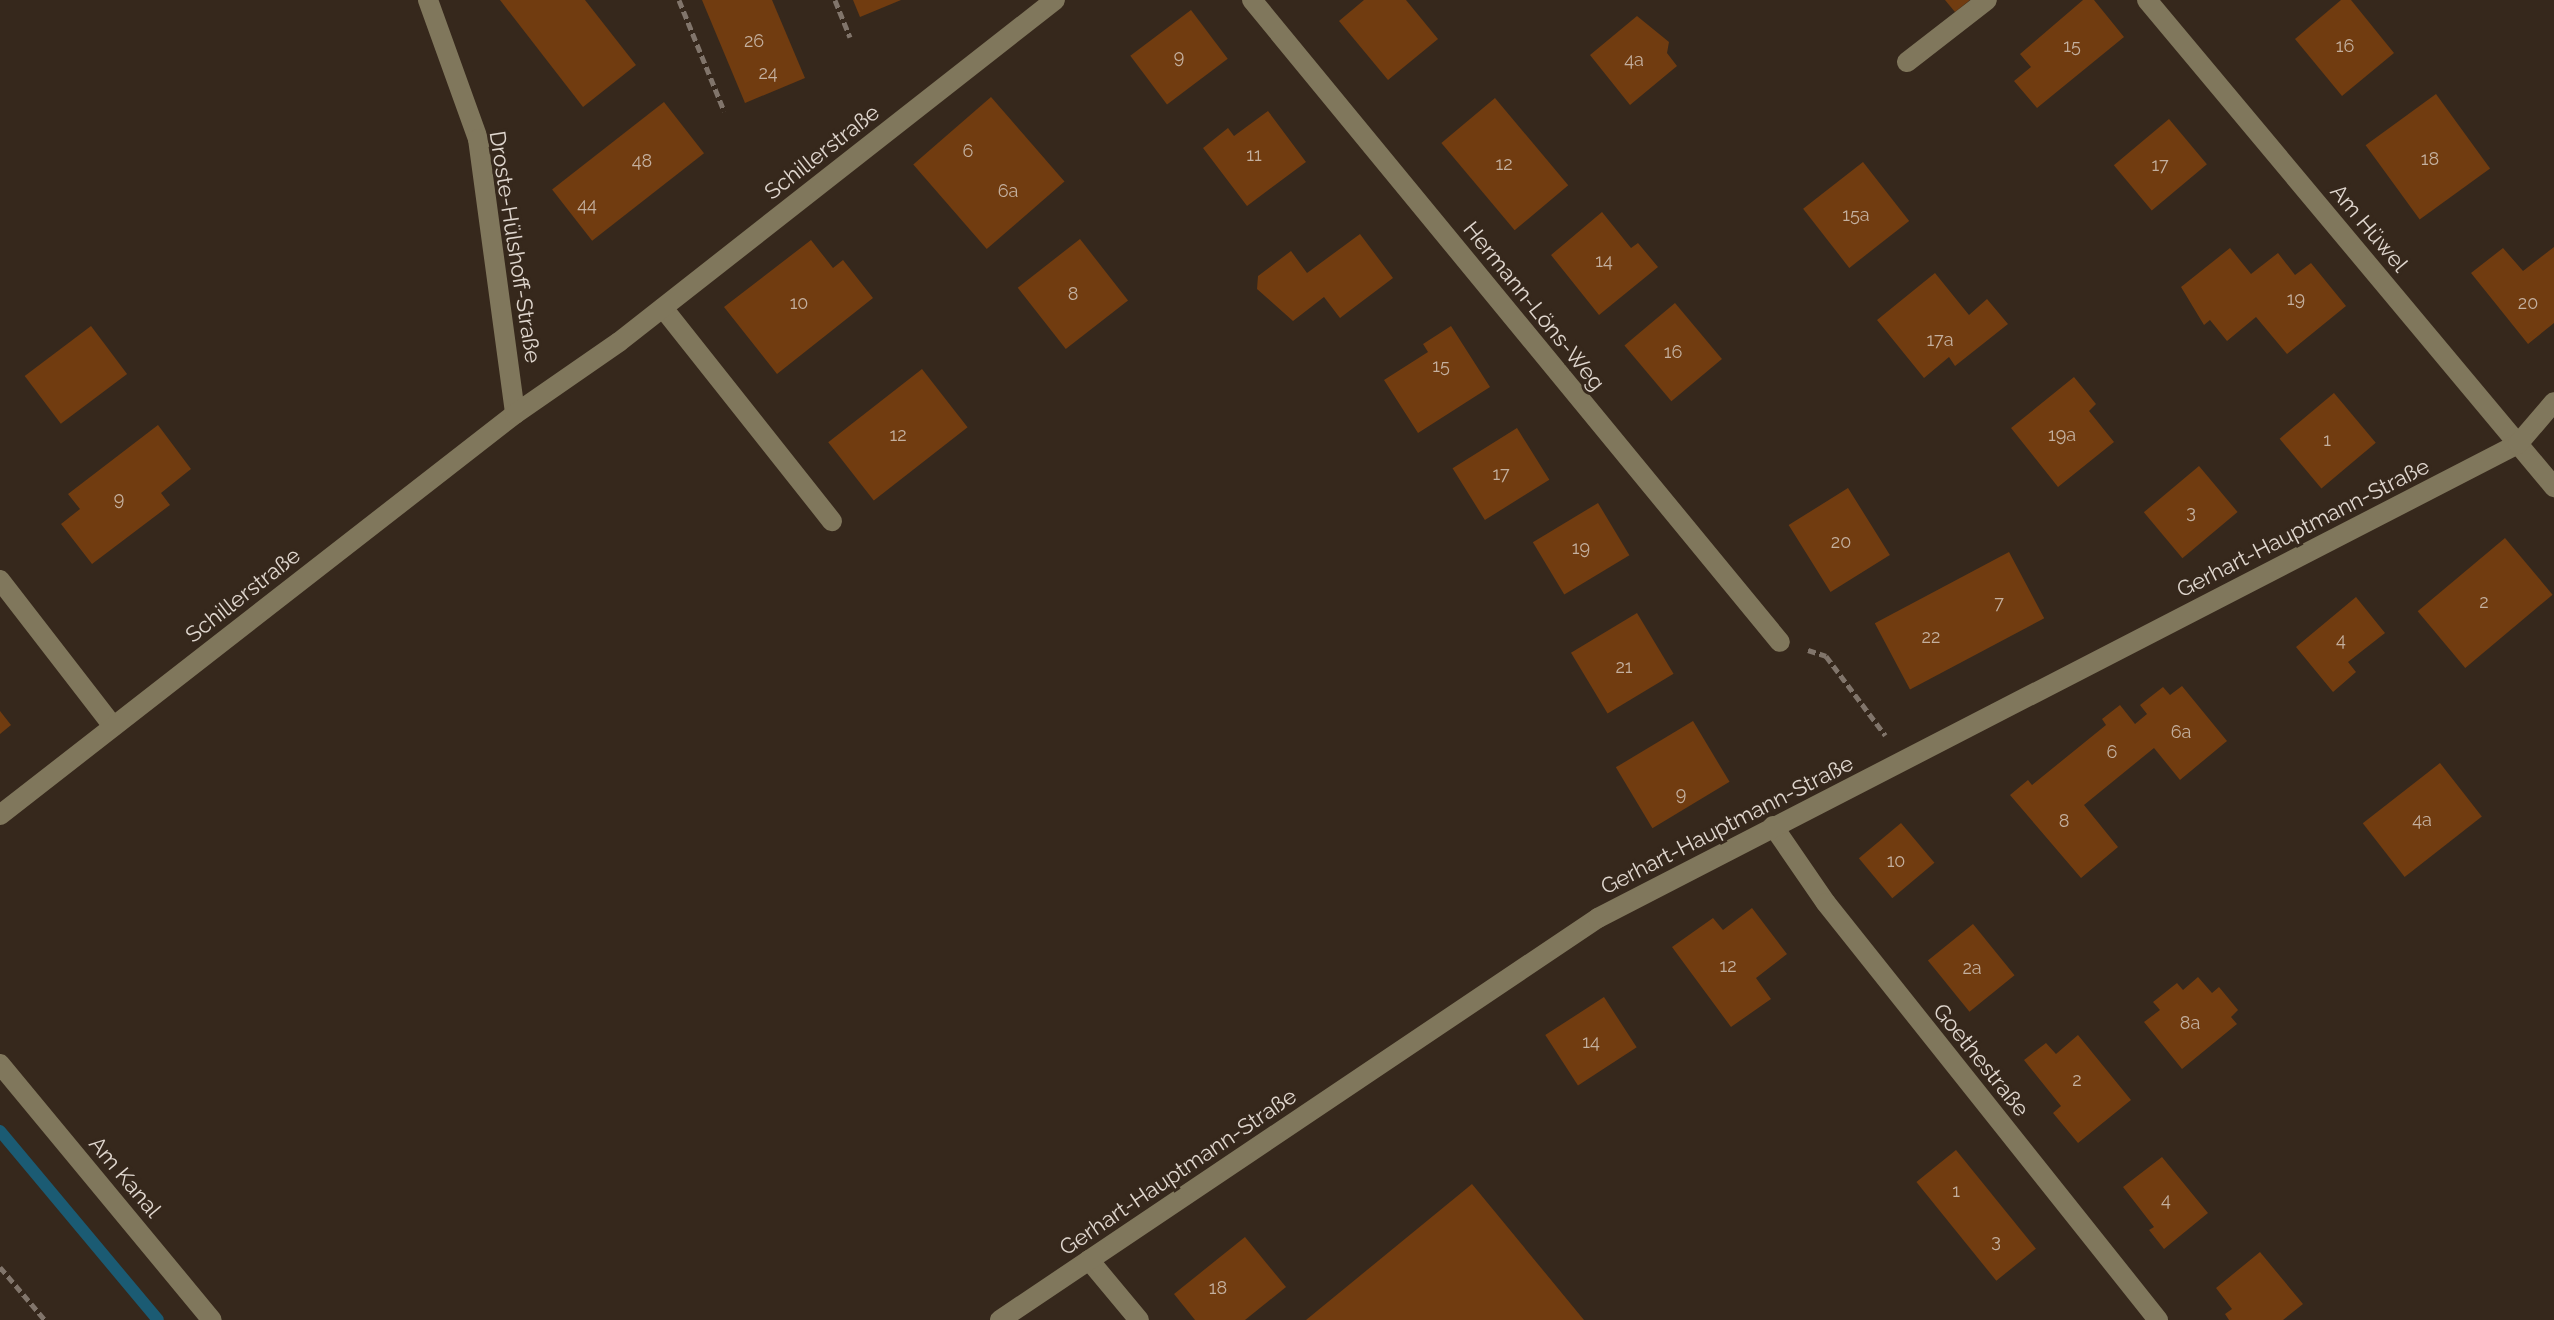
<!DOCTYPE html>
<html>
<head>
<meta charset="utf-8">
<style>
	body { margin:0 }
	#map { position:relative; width:2554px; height:1320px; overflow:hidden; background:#36281c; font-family:Raleway,sans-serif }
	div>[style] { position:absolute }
	.stream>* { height:12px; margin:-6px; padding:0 6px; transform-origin:6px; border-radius:6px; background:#1b5b73 }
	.building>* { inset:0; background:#713c10; transform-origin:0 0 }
	.path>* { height:5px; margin-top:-2.5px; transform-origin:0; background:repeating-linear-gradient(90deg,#81756b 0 8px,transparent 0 12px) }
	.minor>* { height:20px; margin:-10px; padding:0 10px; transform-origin:10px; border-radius:10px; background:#80775c }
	span { translate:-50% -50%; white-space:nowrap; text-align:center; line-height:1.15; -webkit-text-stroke:6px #36281c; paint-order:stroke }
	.number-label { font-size:18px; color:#c4b09f }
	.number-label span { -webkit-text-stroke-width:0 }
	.street-label { font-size:22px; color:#e0d7cf }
</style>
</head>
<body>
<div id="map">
	<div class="stream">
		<i style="left:0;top:1131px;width:246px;rotate:50.1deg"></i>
	</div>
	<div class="building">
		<i style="clip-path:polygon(500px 0,585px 0,636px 65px,583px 107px)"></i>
		<i style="clip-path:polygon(702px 0,772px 0,805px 78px,745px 103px)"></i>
		<i style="clip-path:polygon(853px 0,901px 0,860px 17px)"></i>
		<i style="clip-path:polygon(1364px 0,1406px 0,1438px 39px,1388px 80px,1339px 21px)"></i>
		<i style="clip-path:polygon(1945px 0,1970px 0,1955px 12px)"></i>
		<i style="clip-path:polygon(2083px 0,2094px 0,2124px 37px,2037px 108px,2014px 81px,2031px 67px,2020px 54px)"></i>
		<i style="clip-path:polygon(2341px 0,2351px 0,2394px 53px,2342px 96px,2295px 39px)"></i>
		<i style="left:1191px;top:10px;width:61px;height:76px;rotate:53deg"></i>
		<i style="clip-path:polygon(1637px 16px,1669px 42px,1667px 53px,1677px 66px,1630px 105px,1590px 55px)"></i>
		<i style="left:2436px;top:94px;width:92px;height:87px;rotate:54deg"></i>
		<i style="left:991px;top:97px;width:112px;height:103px;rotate:49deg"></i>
		<i style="left:1495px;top:98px;width:114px;height:70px;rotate:50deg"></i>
		<i style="left:664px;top:102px;width:65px;height:142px;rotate:52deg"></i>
		<i style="clip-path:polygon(1268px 111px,1306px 162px,1247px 206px,1203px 148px,1228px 128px,1234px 136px)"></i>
		<i style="left:2169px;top:119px;width:59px;height:72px;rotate:50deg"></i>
		<i style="left:1863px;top:162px;width:75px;height:76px;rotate:52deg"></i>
		<i style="clip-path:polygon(1602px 212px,1631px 248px,1638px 243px,1658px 267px,1599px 315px,1551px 255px)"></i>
		<i style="clip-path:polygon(1360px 234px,1393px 278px,1340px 318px,1324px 297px,1293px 321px,1257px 289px,1258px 276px,1291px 251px,1307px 273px)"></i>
		<i style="left:1080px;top:239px;width:78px;height:79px;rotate:52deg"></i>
		<i style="clip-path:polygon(811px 240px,833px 268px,843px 260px,873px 298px,777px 374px,724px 307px)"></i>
		<i style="clip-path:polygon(2554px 247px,2554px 323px,2528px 344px,2471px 273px,2503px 248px,2523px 271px)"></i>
		<i style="clip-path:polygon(2230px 248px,2251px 274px,2278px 253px,2295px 275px,2311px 263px,2346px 306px,2287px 354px,2256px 317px,2227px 341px,2210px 320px,2204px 325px,2181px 287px)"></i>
		<i style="clip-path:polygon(1935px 273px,1969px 315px,1987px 299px,2008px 324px,1955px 366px,1949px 357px,1924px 378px,1877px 320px)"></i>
		<i style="left:1675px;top:303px;width:73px;height:66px;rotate:50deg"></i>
		<i style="left:91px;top:326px;width:60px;height:83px;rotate:53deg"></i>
		<i style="clip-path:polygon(1451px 326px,1490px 387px,1418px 433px,1384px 380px,1428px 352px,1423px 344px)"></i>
		<i style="left:922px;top:369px;width:74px;height:119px;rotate:52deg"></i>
		<i style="clip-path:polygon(2074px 377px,2096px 404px,2089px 411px,2114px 442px,2058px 487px,2011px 428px)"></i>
		<i style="left:2334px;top:393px;width:65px;height:71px;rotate:50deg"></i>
		<i style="clip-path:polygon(158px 425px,191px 469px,161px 493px,170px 505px,92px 564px,61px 524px,80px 509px,68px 494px)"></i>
		<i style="left:1517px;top:428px;width:61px;height:76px;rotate:58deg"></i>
		<i style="left:2199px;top:466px;width:60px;height:72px;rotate:50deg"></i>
		<i style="left:1848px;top:488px;width:79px;height:70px;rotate:58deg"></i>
		<i style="left:1598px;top:503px;width:61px;height:76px;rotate:59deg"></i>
		<i style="left:2505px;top:538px;width:74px;height:114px;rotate:50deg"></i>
		<i style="left:2009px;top:552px;width:75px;height:152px;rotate:62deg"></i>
		<i style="clip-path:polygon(2356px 597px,2385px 633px,2348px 662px,2356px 672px,2333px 692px,2296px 647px)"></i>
		<i style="left:1637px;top:613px;width:71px;height:77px;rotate:59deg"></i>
		<i style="clip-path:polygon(2182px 686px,2227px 741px,2180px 780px,2154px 748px,2084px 805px,2118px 847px,2081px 878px,2010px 795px,2028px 780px,2032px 785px,2106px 725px,2102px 719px,2120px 705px,2135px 724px,2147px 714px,2140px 705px,2163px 687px,2170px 695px)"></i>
		<i style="clip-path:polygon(0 711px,11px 725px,0 734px)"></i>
		<i style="left:1693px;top:721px;width:71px;height:90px;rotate:59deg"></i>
		<i style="left:2440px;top:763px;width:68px;height:98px;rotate:52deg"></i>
		<i style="left:1901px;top:823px;width:52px;height:55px;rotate:50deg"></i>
		<i style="clip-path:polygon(1752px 908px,1787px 954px,1756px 978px,1771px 999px,1731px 1027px,1672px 947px,1713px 918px,1723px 930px)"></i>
		<i style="left:1973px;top:924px;width:66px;height:58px;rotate:51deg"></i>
		<i style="clip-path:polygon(2198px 977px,2212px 993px,2219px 987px,2238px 1010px,2231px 1017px,2237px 1024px,2182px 1069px,2144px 1022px,2160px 1010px,2153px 1002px,2177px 983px,2183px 990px)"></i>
		<i style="left:1604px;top:997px;width:60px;height:70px;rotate:57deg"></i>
		<i style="clip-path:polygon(2078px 1035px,2131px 1100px,2078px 1143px,2053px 1113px,2061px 1106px,2024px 1060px,2046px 1043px,2056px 1054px)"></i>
		<i style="left:1956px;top:1150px;width:127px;height:51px;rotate:51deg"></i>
		<i style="clip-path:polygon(2162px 1157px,2208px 1213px,2164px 1249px,2149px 1230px,2154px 1227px,2123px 1187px)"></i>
		<i style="clip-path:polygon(1472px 1184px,1584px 1320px,1306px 1320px)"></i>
		<i style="clip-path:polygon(1245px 1237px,1286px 1287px,1245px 1320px,1195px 1320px,1174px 1294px)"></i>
		<i style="clip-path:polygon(2260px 1252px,2303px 1304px,2283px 1320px,2229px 1320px,2225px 1314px,2232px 1309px,2216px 1288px)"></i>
	</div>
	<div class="path">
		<i style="left:679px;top:0;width:120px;rotate:67.9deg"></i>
		<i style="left:835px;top:0;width:40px;rotate:68deg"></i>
		<i style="left:1808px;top:650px;width:19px;rotate:18deg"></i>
		<i style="left:1826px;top:656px;width:99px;rotate:53.2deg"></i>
		<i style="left:0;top:1267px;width:70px;rotate:49.7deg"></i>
	</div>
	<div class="minor">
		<i style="left:428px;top:0;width:148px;rotate:70.2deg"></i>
		<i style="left:478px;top:139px;width:277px;rotate:82.3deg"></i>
		<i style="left:1252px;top:0;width:831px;rotate:50.57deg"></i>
		<i style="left:2147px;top:0;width:635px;rotate:50.11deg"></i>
		<i style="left:1907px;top:62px;width:101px;rotate:-37.8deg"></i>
		<i style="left:663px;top:308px;width:272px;rotate:51.6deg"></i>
		<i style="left:0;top:580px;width:185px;rotate:52.3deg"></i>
		<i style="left:0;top:815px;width:653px;rotate:-37.91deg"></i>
		<i style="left:515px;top:414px;width:126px;rotate:-34.7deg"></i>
		<i style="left:619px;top:342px;width:554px;rotate:-38.11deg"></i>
		<i style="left:1773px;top:826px;width:93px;rotate:55.5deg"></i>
		<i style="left:1826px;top:903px;width:533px;rotate:51.47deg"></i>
		<i style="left:0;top:1064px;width:332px;rotate:50.4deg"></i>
		<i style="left:1089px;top:1260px;width:78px;rotate:50.2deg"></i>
		<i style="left:1000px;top:1320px;width:721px;rotate:-33.91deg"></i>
		<i style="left:1598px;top:918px;width:1035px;rotate:-27.26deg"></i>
		<i style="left:2518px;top:444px;width:55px;rotate:-49.4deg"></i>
	</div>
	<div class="number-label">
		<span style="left:754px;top:41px">26</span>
		<span style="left:2072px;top:46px">15</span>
		<span style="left:2345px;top:46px">16</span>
		<span style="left:1179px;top:57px">9</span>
		<span style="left:1634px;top:60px">4a</span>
		<span style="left:768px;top:73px">24</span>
		<span style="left:968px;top:151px">6</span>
		<span style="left:1254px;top:155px">11</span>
		<span style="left:2430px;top:159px">18</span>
		<span style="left:642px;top:161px">48</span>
		<span style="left:1504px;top:164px">12</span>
		<span style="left:2160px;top:165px">17</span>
		<span style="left:1008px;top:191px">6a</span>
		<span style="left:587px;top:205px">44</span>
		<span style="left:1856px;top:215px">15a</span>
		<span style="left:1604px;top:261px">14</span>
		<span style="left:1073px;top:294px">8</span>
		<span style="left:2296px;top:299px">19</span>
		<span style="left:799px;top:303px">10</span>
		<span style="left:2528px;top:303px">20</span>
		<span style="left:1940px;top:340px">17a</span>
		<span style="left:1673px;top:352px">16</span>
		<span style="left:1441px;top:366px">15</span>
		<span style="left:898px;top:435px">12</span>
		<span style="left:2062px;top:435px">19a</span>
		<span style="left:2327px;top:440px">1</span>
		<span style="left:1501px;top:474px">17</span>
		<span style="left:119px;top:499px">9</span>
		<span style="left:2191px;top:512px">3</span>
		<span style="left:1841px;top:542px">20</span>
		<span style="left:1581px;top:548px">19</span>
		<span style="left:2484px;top:602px">2</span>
		<span style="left:1999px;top:603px">7</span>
		<span style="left:1931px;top:637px">22</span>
		<span style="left:2341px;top:640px">4</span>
		<span style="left:1624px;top:667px">21</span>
		<span style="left:2181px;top:732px">6a</span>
		<span style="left:2112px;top:752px">6</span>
		<span style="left:1681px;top:794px">9</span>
		<span style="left:2422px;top:820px">4a</span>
		<span style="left:2064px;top:821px">8</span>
		<span style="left:1896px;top:861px">10</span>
		<span style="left:1728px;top:966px">12</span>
		<span style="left:1972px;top:968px">2a</span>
		<span style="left:2190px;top:1023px">8a</span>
		<span style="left:1591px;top:1042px">14</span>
		<span style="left:2077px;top:1080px">2</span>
		<span style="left:1956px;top:1191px">1</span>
		<span style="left:2166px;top:1200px">4</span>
		<span style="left:1996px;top:1241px">3</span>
		<span style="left:1218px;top:1288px">18</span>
	</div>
	<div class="street-label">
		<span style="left:822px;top:152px;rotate:-38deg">Schillerstraße</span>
		<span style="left:2369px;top:228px;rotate:50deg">Am Hüwel</span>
		<span style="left:515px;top:247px;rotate:81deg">Droste-Hülshoff-Straße</span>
		<span style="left:1534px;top:306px;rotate:51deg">Hermann-Löns-Weg</span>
		<span style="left:2303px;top:528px;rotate:-27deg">Gerhart-Hauptmann-Straße</span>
		<span style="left:243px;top:595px;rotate:-38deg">Schillerstraße</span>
		<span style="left:1727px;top:825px;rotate:-27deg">Gerhart-Hauptmann-Straße</span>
		<span style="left:1981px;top:1060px;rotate:51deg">Goethestraße</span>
		<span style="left:1178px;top:1172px;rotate:-34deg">Gerhart-Hauptmann-Straße</span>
		<span style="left:125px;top:1177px;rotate:50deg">Am Kanal</span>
	</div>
</div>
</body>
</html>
